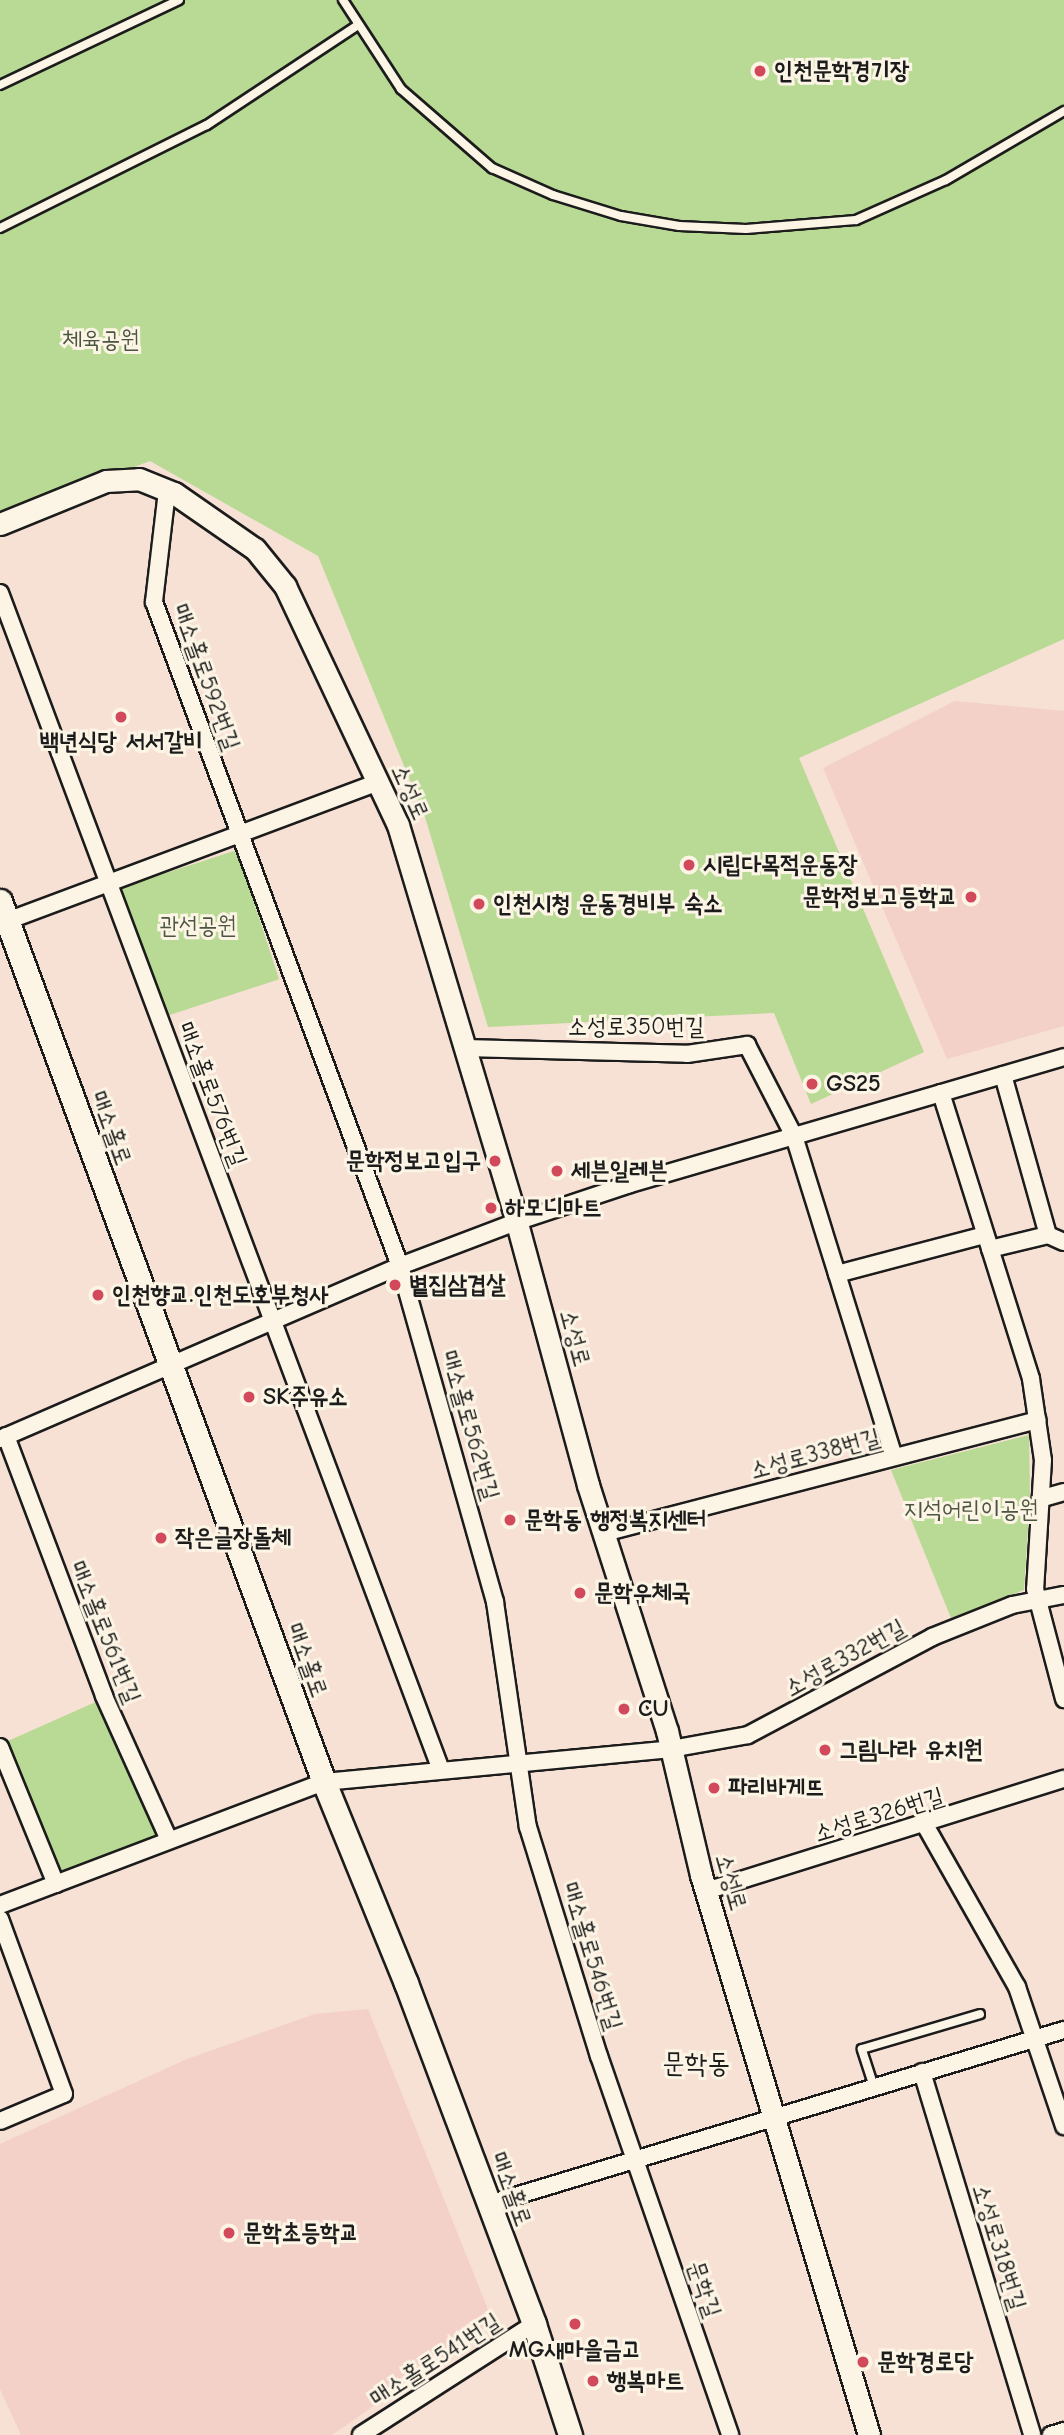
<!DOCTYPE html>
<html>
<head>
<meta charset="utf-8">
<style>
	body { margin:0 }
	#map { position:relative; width:1064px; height:2435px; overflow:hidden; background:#f7e0d4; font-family:"Comic Neue","Poor Story",sans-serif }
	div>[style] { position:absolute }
	.built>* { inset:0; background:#f3d1c8 }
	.green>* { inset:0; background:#b9da94; transform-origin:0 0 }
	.roads { filter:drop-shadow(2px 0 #1c1c1c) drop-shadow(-2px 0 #1c1c1c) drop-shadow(0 2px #1c1c1c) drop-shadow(0 -2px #1c1c1c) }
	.service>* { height:8px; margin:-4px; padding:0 4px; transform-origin:4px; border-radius:4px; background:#fcf5e5 }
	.minor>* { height:16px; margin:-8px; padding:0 8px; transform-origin:8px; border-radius:8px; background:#fcf5e5 }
	.tertiary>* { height:21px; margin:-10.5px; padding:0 10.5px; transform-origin:10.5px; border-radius:10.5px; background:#fcf5e5 }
	.secondary>* { height:23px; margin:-11.5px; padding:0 11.5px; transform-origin:11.5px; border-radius:11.5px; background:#fcf5e5 }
	.dots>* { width:19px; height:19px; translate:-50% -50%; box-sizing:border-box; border:4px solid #fcf5e5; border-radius:50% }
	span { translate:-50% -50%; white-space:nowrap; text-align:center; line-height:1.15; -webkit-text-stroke:6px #fcf5e5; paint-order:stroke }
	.poi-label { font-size:24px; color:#1c1c1c; font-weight:700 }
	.left { translate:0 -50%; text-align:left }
	.right { translate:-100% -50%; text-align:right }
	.park-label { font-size:24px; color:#4b5540 }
	.street-label { font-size:24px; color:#1c1c1c }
	.quarter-label { font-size:28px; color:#1c1c1c }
</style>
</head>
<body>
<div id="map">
	<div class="built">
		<i style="clip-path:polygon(955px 701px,1064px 711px,1064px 1026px,947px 1059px,823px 768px)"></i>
		<i style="clip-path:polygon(368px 2009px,493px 2322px,332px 2435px,21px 2435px,0 2389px,0 2144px,187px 2059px,315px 2014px)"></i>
	</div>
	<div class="green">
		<i style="clip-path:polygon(0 0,1064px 0,1064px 639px,799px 758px,924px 1052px,811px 1104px,774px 1013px,488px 1027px,425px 817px,318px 556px,150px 461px,0 518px)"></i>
		<i style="left:237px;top:850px;width:136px;height:124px;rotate:72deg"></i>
		<i style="clip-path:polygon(1029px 1435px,1030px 1497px,1024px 1590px,951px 1618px,891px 1470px)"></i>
		<i style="left:100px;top:1700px;width:151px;height:105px;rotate:66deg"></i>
	</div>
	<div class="roads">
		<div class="service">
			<i style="left:343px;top:0;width:106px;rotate:56.9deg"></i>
			<i style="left:401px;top:89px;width:121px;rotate:41deg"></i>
			<i style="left:492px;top:168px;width:67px;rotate:23.9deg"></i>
			<i style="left:553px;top:195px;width:71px;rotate:17.2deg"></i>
			<i style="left:621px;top:216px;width:59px;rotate:9.8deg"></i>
			<i style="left:679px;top:226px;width:67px;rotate:2.6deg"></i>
			<i style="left:746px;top:229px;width:110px;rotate:-4.7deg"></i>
			<i style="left:856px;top:220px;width:98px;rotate:-24deg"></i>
			<i style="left:946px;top:180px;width:137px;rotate:-30.3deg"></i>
			<i style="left:0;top:85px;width:198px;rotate:-25.4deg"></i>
			<i style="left:0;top:228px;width:231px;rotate:-26.5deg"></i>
			<i style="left:207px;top:125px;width:181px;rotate:-33.5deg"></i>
			<i style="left:874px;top:2087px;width:40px;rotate:-108deg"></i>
			<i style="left:862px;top:2049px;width:123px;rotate:-16.5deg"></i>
		</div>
		<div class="minor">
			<i style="left:167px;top:491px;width:112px;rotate:96.7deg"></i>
			<i style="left:154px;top:602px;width:708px;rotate:69.67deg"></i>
			<i style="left:400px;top:1266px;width:349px;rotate:74.2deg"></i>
			<i style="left:495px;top:1602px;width:227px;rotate:81.7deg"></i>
			<i style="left:528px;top:1827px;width:240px;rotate:72.8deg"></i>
			<i style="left:599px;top:2056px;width:401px;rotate:70.9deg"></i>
			<i style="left:0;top:593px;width:1257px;rotate:69.46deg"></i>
			<i style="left:7px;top:921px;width:396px;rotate:-20.5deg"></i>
			<i style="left:465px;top:1048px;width:222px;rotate:1.5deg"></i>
			<i style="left:687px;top:1054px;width:61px;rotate:-8.5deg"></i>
			<i style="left:747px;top:1045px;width:102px;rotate:62.7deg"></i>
			<i style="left:794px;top:1136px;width:336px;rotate:72.7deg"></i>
			<i style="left:1003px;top:1075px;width:166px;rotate:74.3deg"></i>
			<i style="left:941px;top:1093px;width:300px;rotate:72.5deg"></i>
			<i style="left:1031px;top:1379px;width:82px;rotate:81.6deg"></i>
			<i style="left:1043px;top:1460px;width:129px;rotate:93.5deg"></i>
			<i style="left:1035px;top:1589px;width:114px;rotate:75.2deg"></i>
			<i style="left:990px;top:1249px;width:60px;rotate:-13.6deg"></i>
			<i style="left:1048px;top:1235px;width:17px;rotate:24deg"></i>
			<i style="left:837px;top:1274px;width:153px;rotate:-14.8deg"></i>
			<i style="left:6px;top:1436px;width:278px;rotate:69.3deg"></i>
			<i style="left:104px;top:1696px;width:158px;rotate:65.7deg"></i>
			<i style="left:0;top:1439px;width:436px;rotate:-23.4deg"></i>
			<i style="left:400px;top:1266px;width:124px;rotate:-20.8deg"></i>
			<i style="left:516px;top:1222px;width:120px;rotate:-18.4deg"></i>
			<i style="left:630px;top:1184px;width:452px;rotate:-16.3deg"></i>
			<i style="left:1043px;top:1498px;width:22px;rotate:-16deg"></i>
			<i style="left:604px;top:1533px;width:448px;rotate:-14.6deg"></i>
			<i style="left:0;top:1747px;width:148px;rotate:67.8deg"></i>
			<i style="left:925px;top:1825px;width:186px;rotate:60.4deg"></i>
			<i style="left:1017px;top:1987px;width:147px;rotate:71.3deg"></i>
			<i style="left:706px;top:1891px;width:375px;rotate:-17.4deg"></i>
			<i style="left:0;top:1905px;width:347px;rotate:-20.8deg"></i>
			<i style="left:324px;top:1782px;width:349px;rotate:-5.4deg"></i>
			<i style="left:671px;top:1749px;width:78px;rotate:-10.3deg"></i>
			<i style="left:748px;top:1735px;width:208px;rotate:-28deg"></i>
			<i style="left:932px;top:1637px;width:86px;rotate:-21.8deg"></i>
			<i style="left:1012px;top:1605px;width:53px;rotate:-10.9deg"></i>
			<i style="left:0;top:1919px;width:186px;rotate:69.9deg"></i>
			<i style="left:64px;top:2094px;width:69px;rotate:157.1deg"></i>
			<i style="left:922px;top:2072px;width:379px;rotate:73.1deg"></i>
			<i style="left:489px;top:2204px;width:601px;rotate:-16.84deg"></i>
			<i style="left:361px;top:2435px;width:206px;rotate:-32.7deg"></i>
			<i style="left:1051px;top:2435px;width:14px;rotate:-17deg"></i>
		</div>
		<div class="tertiary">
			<i style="left:0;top:524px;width:114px;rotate:-22.1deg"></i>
			<i style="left:106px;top:481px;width:33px;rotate:-3deg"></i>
			<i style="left:139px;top:479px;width:38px;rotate:22deg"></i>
			<i style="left:174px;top:493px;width:98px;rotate:34.7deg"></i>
			<i style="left:255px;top:549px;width:48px;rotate:51deg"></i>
			<i style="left:285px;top:586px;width:264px;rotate:64.7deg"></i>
			<i style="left:398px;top:825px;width:397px;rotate:73.3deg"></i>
			<i style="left:512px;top:1205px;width:290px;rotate:74.8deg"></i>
			<i style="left:588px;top:1485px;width:258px;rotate:72.2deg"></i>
			<i style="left:667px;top:1731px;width:148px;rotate:76.7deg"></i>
			<i style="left:701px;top:1875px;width:585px;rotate:73.3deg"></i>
		</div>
		<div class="secondary">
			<i style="left:0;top:901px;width:939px;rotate:69.81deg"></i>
			<i style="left:324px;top:1782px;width:217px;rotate:67.8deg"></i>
			<i style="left:406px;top:1983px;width:364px;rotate:69.4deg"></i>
			<i style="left:534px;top:2324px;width:117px;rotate:72deg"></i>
		</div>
	</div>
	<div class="dots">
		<i style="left:760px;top:71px;background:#d1495b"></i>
		<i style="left:121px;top:717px;background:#d1495b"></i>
		<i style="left:689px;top:865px;background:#d1495b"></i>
		<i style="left:971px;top:897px;background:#d1495b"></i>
		<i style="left:479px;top:904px;background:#d1495b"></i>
		<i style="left:812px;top:1084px;background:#d1495b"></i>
		<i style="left:495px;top:1161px;background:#d1495b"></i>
		<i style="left:557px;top:1171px;background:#d1495b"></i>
		<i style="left:491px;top:1208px;background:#d1495b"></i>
		<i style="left:395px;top:1285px;background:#d1495b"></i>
		<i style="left:98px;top:1295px;background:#d1495b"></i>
		<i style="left:249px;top:1397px;background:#d1495b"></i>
		<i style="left:510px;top:1520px;background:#d1495b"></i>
		<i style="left:161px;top:1538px;background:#d1495b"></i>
		<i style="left:580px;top:1593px;background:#d1495b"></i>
		<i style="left:624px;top:1709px;background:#d1495b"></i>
		<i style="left:825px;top:1750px;background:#d1495b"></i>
		<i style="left:714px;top:1788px;background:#d1495b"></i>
		<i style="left:229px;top:2233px;background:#d1495b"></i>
		<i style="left:575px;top:2324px;background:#d1495b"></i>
		<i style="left:863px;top:2362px;background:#d1495b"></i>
		<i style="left:593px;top:2381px;background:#d1495b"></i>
	</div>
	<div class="poi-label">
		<span class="left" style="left:774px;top:71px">인천문학경기장</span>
		<span style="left:121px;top:742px">백년식당 서서갈비</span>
		<span class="left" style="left:703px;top:865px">시립다목적운동장</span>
		<span class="right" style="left:957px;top:897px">문학정보고등학교</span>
		<span class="left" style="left:493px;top:904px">인천시청 운동경비부 숙소</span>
		<span class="left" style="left:826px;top:1084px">GS25</span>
		<span class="right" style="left:481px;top:1161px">문학정보고입구</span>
		<span class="left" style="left:571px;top:1171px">세븐일레븐</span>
		<span class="left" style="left:505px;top:1208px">하모니마트</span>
		<span class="left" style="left:409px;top:1285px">볕집삼겹살</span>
		<span class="left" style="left:112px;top:1295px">인천향교.인천도호부청사</span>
		<span class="left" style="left:263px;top:1397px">SK주유소</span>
		<span class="left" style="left:524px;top:1520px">문학동 행정복지센터</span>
		<span class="left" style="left:175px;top:1538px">작은글장돌체</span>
		<span class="left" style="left:594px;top:1593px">문학우체국</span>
		<span class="left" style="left:638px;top:1709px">CU</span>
		<span class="left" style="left:839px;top:1750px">그림나라 유치원</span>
		<span class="left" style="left:728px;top:1788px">파리바게뜨</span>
		<span class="left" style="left:243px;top:2233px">문학초등학교</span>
		<span style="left:575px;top:2350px">MG새마을금고</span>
		<span class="left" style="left:877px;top:2362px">문학경로당</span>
		<span class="left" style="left:607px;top:2381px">행복마트</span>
	</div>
	<div class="park-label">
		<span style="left:101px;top:340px">체육공원</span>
		<span style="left:198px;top:926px">관선공원</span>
		<span style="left:971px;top:1510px">지석어린이공원</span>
	</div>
	<div class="street-label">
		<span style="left:206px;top:677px;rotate:70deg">매소홀로592번길</span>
		<span style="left:410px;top:792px;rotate:66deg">소성로</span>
		<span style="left:636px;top:1027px">소성로350번길</span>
		<span style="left:212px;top:1094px;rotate:69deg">매소홀로576번길</span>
		<span style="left:111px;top:1128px;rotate:70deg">매소홀로</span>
		<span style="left:575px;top:1338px;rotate:75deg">소성로</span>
		<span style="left:470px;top:1425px;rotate:74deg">매소홀로562번길</span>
		<span style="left:815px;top:1454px;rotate:-15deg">소성로338번길</span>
		<span style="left:105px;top:1632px;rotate:68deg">매소홀로561번길</span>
		<span style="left:845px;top:1658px;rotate:-29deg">소성로332번길</span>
		<span style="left:307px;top:1660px;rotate:70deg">매소홀로</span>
		<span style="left:879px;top:1815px;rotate:-17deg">소성로326번길</span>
		<span style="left:731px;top:1882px;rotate:74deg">소성로</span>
		<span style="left:592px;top:1956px;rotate:73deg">매소홀로546번길</span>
		<span style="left:511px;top:2189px;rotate:70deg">매소홀로</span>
		<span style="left:999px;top:2247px;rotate:73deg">소성로318번길</span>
		<span style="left:704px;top:2289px;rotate:71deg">문학길</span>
		<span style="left:435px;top:2360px;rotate:-33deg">매소홀로541번길</span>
	</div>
	<div class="quarter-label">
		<span style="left:696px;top:2063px">문학동</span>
	</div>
</div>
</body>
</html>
